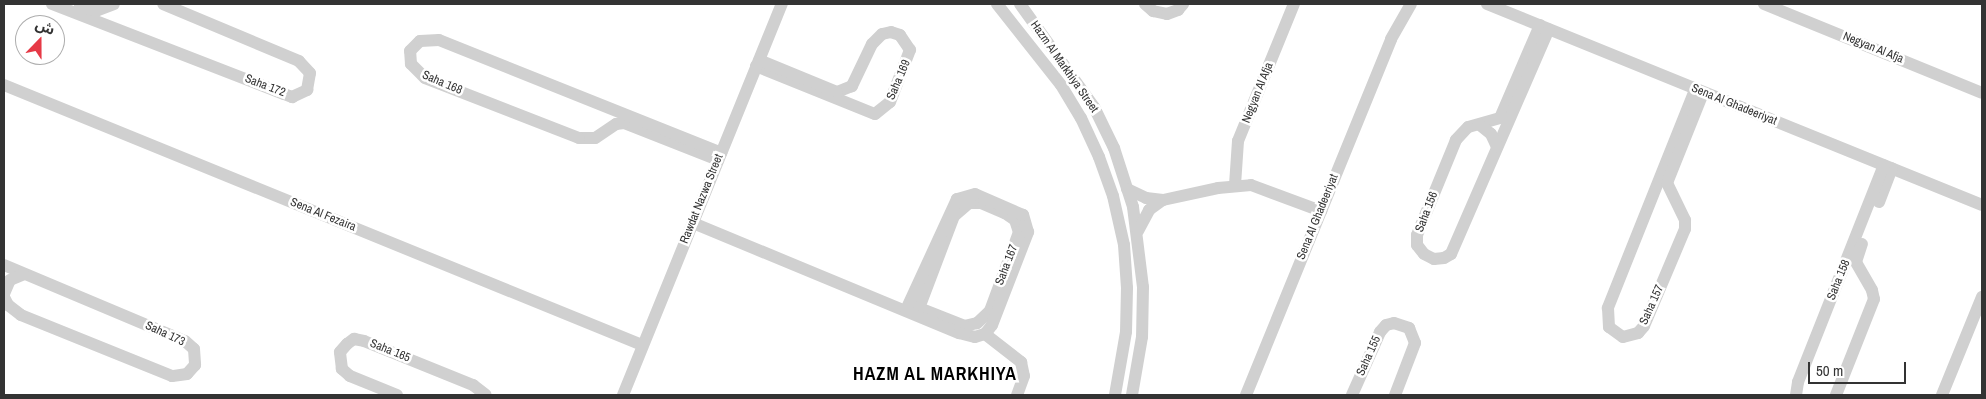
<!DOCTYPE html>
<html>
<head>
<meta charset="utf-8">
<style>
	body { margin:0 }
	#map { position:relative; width:1986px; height:399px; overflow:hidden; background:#fff; font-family:"Archivo Narrow","Noto Sans Arabic",sans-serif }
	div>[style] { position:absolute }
	.minor>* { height:12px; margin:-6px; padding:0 6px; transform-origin:6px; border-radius:6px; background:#d0d0d0 }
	span { translate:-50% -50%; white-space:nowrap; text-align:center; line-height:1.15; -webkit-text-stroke:5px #fff; paint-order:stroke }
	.street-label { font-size:12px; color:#333 }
	.district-label { font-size:18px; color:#000; font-weight:700; letter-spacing:1px }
	.frame { position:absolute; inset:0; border:5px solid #333; pointer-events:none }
	.north { position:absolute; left:15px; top:15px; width:50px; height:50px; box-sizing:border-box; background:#fff; border:1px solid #adadad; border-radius:50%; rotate:22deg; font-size:14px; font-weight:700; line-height:20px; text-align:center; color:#333 }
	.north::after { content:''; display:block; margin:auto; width:18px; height:22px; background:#e63946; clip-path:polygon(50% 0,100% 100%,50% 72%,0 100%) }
	.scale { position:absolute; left:1808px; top:362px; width:98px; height:22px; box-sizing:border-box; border:2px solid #333; border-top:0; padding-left:6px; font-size:15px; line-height:18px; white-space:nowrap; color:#333; -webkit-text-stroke:4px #fff; paint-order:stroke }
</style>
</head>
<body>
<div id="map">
	<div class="minor">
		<i style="left:52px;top:4px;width:249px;rotate:21.2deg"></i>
		<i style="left:284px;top:94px;width:9px;rotate:21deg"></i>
		<i style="left:292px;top:97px;width:17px;rotate:-25deg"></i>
		<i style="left:307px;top:90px;width:17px;rotate:-80deg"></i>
		<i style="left:310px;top:73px;width:16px;rotate:-133deg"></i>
		<i style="left:299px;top:61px;width:147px;rotate:-157.3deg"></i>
		<i style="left:997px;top:4px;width:103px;rotate:51.7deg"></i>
		<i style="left:1061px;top:85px;width:39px;rotate:59deg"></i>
		<i style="left:1081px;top:118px;width:43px;rotate:65.2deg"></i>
		<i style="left:1099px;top:157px;width:41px;rotate:70.3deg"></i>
		<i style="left:1113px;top:196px;width:50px;rotate:77.3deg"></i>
		<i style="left:1124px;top:245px;width:43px;rotate:86deg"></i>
		<i style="left:1127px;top:288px;width:44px;rotate:91.3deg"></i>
		<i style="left:1126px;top:332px;width:64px;rotate:99.9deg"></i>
		<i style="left:1020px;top:4px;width:127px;rotate:54.3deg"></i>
		<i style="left:1094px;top:107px;width:46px;rotate:64deg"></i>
		<i style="left:1114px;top:148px;width:62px;rotate:72.1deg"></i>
		<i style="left:1133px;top:207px;width:81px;rotate:82.9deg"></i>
		<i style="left:1143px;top:287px;width:50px;rotate:91.1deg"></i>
		<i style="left:1142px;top:337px;width:59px;rotate:99.8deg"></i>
		<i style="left:1145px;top:4px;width:11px;rotate:41deg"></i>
		<i style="left:1153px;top:11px;width:14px;rotate:12deg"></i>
		<i style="left:1167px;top:14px;width:12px;rotate:-20deg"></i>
		<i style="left:1178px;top:10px;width:8px;rotate:-50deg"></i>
		<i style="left:1487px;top:4px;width:534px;rotate:22.1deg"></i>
		<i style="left:1764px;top:4px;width:235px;rotate:22.2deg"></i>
		<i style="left:80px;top:6px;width:17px;rotate:17deg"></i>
		<i style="left:96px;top:11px;width:19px;rotate:-21deg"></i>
		<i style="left:1540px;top:25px;width:101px;rotate:113.3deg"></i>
		<i style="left:1500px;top:118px;width:33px;rotate:164deg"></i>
		<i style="left:1468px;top:127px;width:18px;rotate:133deg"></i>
		<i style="left:1456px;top:140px;width:103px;rotate:112.3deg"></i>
		<i style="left:1417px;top:235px;width:10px;rotate:90deg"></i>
		<i style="left:1417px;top:245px;width:11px;rotate:52deg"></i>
		<i style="left:1424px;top:254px;width:11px;rotate:27deg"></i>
		<i style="left:1434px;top:259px;width:10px;rotate:-6deg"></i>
		<i style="left:1444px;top:258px;width:8px;rotate:-30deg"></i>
		<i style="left:1451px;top:254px;width:245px;rotate:-66.5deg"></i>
		<i style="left:756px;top:66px;width:128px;rotate:22deg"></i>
		<i style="left:875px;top:114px;width:19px;rotate:-39deg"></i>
		<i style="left:890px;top:102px;width:56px;rotate:-69deg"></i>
		<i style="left:910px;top:50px;width:18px;rotate:-124deg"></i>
		<i style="left:900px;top:35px;width:9px;rotate:-162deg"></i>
		<i style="left:891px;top:32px;width:9px;rotate:167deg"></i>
		<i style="left:882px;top:34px;width:14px;rotate:135deg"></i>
		<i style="left:872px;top:44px;width:47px;rotate:115.5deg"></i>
		<i style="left:852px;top:86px;width:16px;rotate:158deg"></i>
		<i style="left:837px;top:92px;width:84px;rotate:-157.7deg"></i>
		<i style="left:4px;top:85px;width:689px;rotate:22.17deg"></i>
		<i style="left:1695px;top:90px;width:235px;rotate:111.8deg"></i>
		<i style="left:1608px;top:308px;width:19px;rotate:87deg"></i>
		<i style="left:1609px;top:327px;width:17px;rotate:36deg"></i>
		<i style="left:1623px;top:337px;width:16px;rotate:-15deg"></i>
		<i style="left:1638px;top:333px;width:9px;rotate:-49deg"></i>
		<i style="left:1644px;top:326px;width:105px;rotate:-67.1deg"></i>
		<i style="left:1685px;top:229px;width:9px;rotate:-90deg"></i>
		<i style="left:1685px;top:220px;width:41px;rotate:-115.9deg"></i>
		<i style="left:1667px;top:183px;width:97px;rotate:-68.2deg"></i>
		<i style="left:1480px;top:125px;width:14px;rotate:39deg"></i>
		<i style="left:1491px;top:134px;width:14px;rotate:65deg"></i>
		<i style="left:718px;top:160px;width:101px;rotate:-158.5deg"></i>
		<i style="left:624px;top:123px;width:8px;rotate:173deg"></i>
		<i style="left:616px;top:124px;width:25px;rotate:146deg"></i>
		<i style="left:595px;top:138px;width:16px;rotate:180deg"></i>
		<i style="left:579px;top:138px;width:165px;rotate:-158.7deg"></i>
		<i style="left:425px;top:78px;width:20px;rotate:-135deg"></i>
		<i style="left:411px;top:64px;width:13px;rotate:-94deg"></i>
		<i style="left:410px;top:51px;width:14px;rotate:-45deg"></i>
		<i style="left:420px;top:41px;width:19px;rotate:-3deg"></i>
		<i style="left:439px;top:40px;width:304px;rotate:21.8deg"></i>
		<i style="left:1235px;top:185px;width:44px;rotate:-86.1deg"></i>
		<i style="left:1238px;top:141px;width:148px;rotate:-67.8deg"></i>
		<i style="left:1127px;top:189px;width:21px;rotate:25deg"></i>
		<i style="left:1146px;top:198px;width:17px;rotate:7deg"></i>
		<i style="left:1163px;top:200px;width:56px;rotate:-12.3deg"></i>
		<i style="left:1218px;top:188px;width:33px;rotate:-5deg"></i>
		<i style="left:1251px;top:185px;width:75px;rotate:20.4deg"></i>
		<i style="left:1879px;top:202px;width:36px;rotate:-69deg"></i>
		<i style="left:969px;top:203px;width:12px"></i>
		<i style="left:981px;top:203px;width:26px;rotate:23deg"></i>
		<i style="left:1005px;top:213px;width:12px;rotate:35deg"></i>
		<i style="left:1015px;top:220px;width:13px;rotate:72deg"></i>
		<i style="left:1019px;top:232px;width:84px;rotate:110.2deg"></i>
		<i style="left:990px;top:311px;width:18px;rotate:137deg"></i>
		<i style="left:977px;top:323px;width:12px;rotate:166deg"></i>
		<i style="left:965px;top:326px;width:49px;rotate:-158.6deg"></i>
		<i style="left:919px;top:308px;width:98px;rotate:-69.2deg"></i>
		<i style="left:954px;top:216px;width:20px;rotate:-41deg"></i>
		<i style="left:693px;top:223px;width:288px;rotate:22.5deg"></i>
		<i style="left:959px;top:333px;width:16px;rotate:14deg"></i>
		<i style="left:975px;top:337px;width:10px;rotate:-17deg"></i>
		<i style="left:985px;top:334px;width:11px;rotate:-52deg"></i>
		<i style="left:992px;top:325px;width:100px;rotate:-68.8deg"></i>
		<i style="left:1028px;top:232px;width:18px;rotate:-106deg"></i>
		<i style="left:1023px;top:215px;width:52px;rotate:-156.4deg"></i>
		<i style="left:975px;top:194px;width:19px;rotate:164deg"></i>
		<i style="left:957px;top:199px;width:122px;rotate:114.7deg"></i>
		<i style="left:1138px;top:231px;width:24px;rotate:-62deg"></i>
		<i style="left:1149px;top:210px;width:17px;rotate:-36deg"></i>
		<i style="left:4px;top:265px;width:196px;rotate:22.8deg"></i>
		<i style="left:185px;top:341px;width:12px;rotate:42deg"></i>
		<i style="left:194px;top:349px;width:16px;rotate:86deg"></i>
		<i style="left:195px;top:365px;width:12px;rotate:132deg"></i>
		<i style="left:187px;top:374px;width:15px;rotate:172deg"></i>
		<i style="left:172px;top:376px;width:163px;rotate:-158deg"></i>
		<i style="left:21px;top:315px;width:16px;rotate:-142deg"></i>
		<i style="left:8px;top:305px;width:9px;rotate:-117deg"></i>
		<i style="left:4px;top:294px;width:15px;rotate:-67deg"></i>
		<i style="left:10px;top:280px;width:15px;rotate:-23deg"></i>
		<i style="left:985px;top:334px;width:46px;rotate:37.9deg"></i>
		<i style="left:1021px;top:362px;width:14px;rotate:78deg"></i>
		<i style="left:1024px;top:376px;width:20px;rotate:110deg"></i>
		<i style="left:397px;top:395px;width:51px;rotate:-158deg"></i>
		<i style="left:350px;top:376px;width:11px;rotate:-139deg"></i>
		<i style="left:342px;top:369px;width:17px;rotate:-97deg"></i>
		<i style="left:340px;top:352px;width:11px;rotate:-49deg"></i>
		<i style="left:347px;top:344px;width:9px;rotate:-36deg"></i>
		<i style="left:354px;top:339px;width:10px;rotate:11deg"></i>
		<i style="left:364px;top:341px;width:118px;rotate:22deg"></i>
		<i style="left:473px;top:385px;width:16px;rotate:38deg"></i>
		<i style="left:623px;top:395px;width:422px;rotate:-67.9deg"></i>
		<i style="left:1246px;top:395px;width:384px;rotate:-67.8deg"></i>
		<i style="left:1391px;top:39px;width:40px;rotate:-60.3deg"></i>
		<i style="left:1352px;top:395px;width:69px;rotate:-66deg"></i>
		<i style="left:1380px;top:332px;width:9px;rotate:-49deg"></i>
		<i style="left:1386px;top:325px;width:8px;rotate:-14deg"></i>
		<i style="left:1394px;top:323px;width:16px;rotate:18deg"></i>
		<i style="left:1409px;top:328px;width:16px;rotate:68deg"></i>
		<i style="left:1415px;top:343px;width:56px;rotate:111deg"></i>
		<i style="left:1796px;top:395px;width:13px;rotate:-81deg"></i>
		<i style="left:1798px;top:382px;width:233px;rotate:-68.4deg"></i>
		<i style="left:1836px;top:395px;width:103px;rotate:-68.4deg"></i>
		<i style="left:1874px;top:299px;width:9px;rotate:-103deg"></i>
		<i style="left:1872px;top:290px;width:32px;rotate:-120deg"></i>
		<i style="left:1856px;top:262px;width:19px;rotate:-72deg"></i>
		<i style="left:1942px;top:395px;width:106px;rotate:-67.8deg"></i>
	</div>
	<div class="street-label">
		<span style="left:1873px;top:48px;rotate:22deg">Negyan Al Afja</span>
		<span style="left:1064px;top:67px;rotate:55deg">Hazm Al Markhiya Street</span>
		<span style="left:899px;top:80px;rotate:-67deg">Saha 169</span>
		<span style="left:442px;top:83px;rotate:23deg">Saha 168</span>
		<span style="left:265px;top:86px;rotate:21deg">Saha 172</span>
		<span style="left:1258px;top:93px;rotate:-68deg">Negyan Al Afja</span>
		<span style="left:1734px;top:105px;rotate:22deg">Sena Al Ghadeeriyat</span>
		<span style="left:702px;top:199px;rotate:-68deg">Rawdat Nazwa Street</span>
		<span style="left:1427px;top:212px;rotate:-69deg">Saha 156</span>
		<span style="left:323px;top:215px;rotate:22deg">Sena Al Fezaira</span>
		<span style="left:1318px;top:217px;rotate:-68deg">Sena Al Ghadeeriyat</span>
		<span style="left:1007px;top:265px;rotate:-69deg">Saha 167</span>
		<span style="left:1839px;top:280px;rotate:-68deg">Saha 158</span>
		<span style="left:1652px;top:305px;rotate:-66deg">Saha 157</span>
		<span style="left:165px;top:334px;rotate:25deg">Saha 173</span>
		<span style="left:390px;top:351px;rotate:22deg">Saha 165</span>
		<span style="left:1369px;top:356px;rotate:-66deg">Saha 155</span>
	</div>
	<div class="district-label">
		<span style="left:935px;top:374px">HAZM AL MARKHIYA</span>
	</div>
	<div class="frame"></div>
	<div class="north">ش</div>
	<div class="scale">50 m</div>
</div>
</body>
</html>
